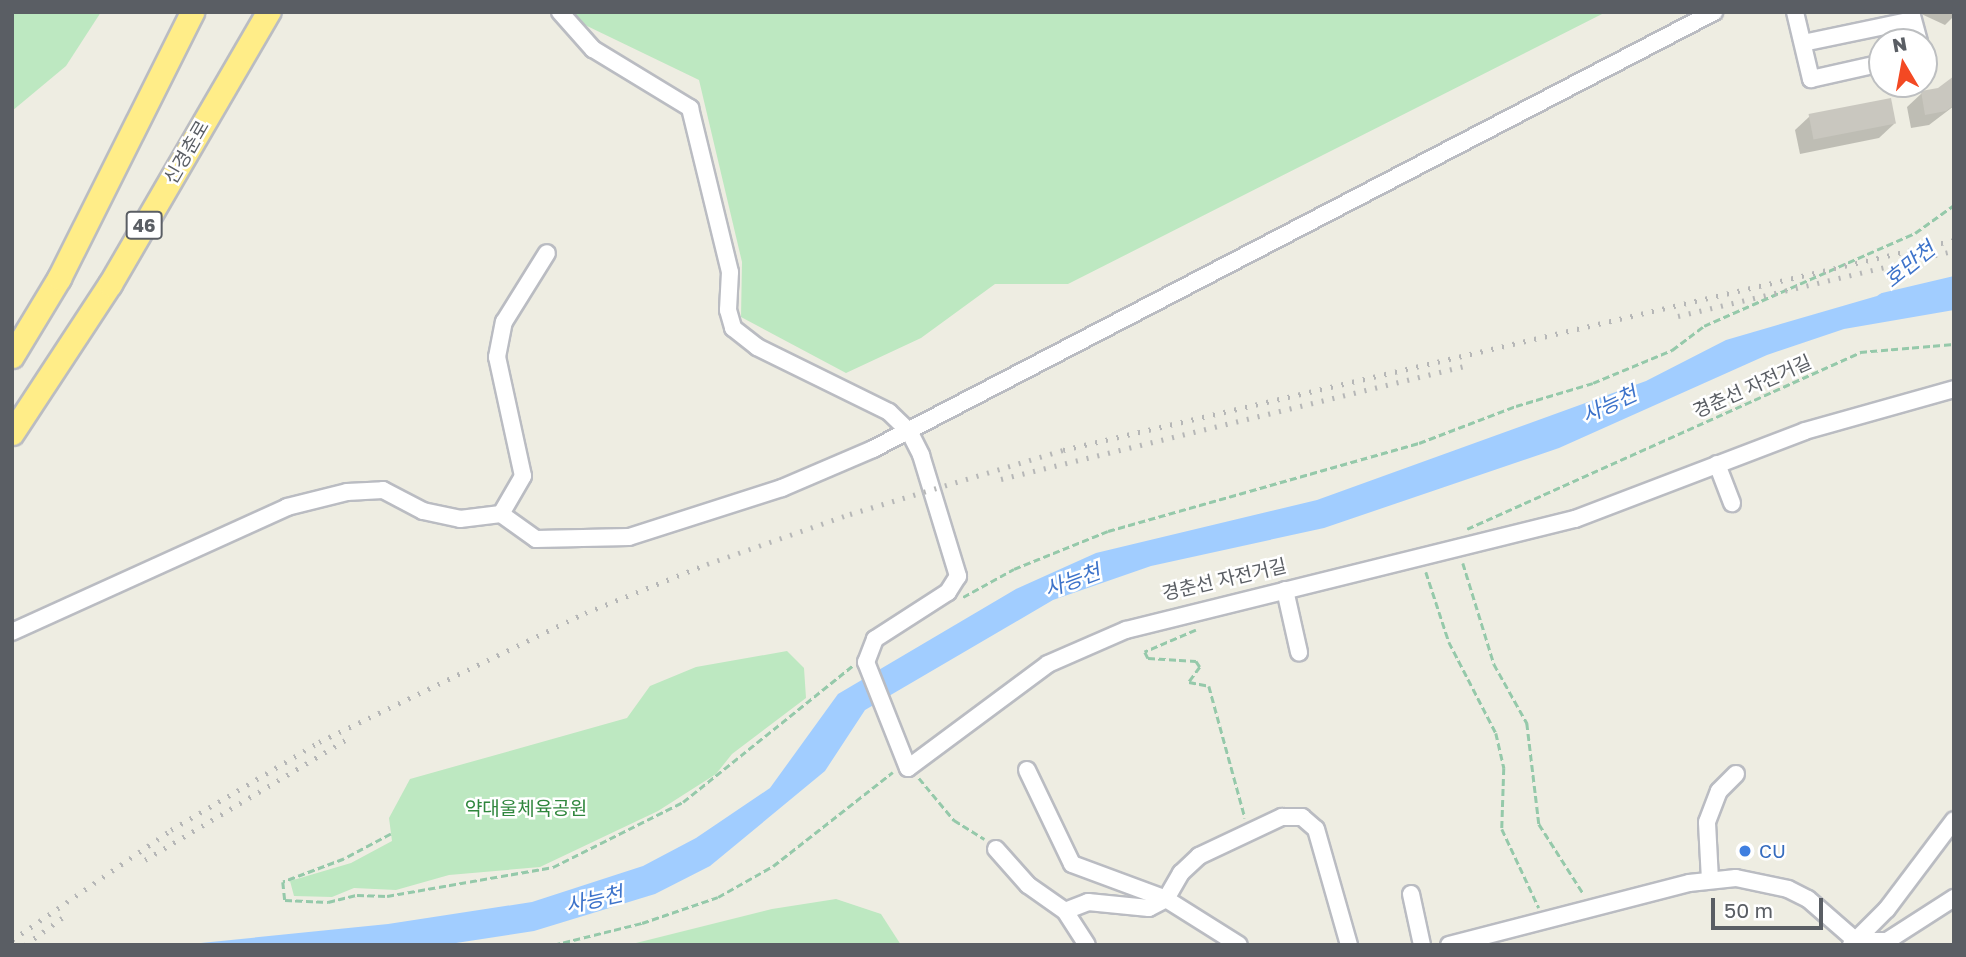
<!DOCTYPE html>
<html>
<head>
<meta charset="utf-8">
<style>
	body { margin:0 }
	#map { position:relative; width:1966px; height:957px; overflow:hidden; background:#eeede2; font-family:"Golos Text","Noto Sans KR",sans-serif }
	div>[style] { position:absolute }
	.green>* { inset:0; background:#bde8c1 }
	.water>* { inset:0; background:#a1cdff }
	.pier>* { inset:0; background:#eeede2 }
	.shadow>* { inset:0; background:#0003 }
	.building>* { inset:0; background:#c9c7bf; transform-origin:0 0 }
	.path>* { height:2.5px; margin-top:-1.25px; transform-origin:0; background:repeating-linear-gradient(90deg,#95c9aa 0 7px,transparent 0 10.5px) }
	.roads { filter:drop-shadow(2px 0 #babcc2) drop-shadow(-2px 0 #babcc2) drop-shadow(0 2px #babcc2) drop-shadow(0 -2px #babcc2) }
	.minor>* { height:16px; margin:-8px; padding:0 8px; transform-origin:8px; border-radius:8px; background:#fff }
	.highway>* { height:23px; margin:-11.5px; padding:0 11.5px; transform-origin:11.5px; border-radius:11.5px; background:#ffed88 }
	.rail>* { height:4.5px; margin-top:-2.25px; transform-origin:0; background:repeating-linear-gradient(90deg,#b6b7b7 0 2px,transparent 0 11px) }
	.dots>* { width:19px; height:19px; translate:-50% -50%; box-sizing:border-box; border:4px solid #fff; border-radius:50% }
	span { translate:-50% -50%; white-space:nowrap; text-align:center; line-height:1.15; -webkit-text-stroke:5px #fff; paint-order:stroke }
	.shield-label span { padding:2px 5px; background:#fff; border:2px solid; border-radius:5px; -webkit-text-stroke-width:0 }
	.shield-label { font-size:18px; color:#5a5e64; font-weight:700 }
	.street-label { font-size:19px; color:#5a5e64 }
	.park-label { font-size:19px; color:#2f863d }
	.shop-label { font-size:19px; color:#366cbe }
	.left { translate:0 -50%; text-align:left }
	.water-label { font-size:21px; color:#3d73ca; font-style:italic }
	.frame { position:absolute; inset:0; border:14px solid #5a5e64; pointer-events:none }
	.north { position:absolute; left:1868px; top:28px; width:70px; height:70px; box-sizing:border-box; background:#fff; border:2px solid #bdbfc1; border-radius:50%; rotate:350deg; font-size:19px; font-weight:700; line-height:28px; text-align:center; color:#5a5e64 }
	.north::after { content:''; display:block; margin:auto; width:24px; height:32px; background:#f34923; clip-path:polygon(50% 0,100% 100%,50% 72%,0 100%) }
	.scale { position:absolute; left:1711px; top:898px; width:112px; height:32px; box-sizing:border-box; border:4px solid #5a5e64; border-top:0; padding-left:9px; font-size:21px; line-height:24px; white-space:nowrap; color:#5a5e64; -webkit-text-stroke:5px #fff; paint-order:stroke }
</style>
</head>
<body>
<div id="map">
	<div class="green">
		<i style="clip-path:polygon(12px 12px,101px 12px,66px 66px,12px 111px)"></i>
		<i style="clip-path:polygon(558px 12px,1606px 12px,1068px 284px,995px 284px,921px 338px,846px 373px,741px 317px,742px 262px,699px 80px)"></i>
		<i style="clip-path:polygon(787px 651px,804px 668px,806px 698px,732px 754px,716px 774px,658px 811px,540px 867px,449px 875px,396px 890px,354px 888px,332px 897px,294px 896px,290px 881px,351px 863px,392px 841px,389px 818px,410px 779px,627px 718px,650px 686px,696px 667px)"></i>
		<i style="clip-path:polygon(836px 899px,881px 914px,901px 945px,628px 945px,772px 909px)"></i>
	</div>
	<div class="water">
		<i style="clip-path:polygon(1954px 231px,1954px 310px,1844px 329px,1767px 355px,1559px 448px,1324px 528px,1151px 566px,1053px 600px,865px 710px,825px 771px,710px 866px,655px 894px,534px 931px,443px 945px,181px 945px,388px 924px,532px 902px,643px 866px,696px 838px,770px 788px,838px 694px,1016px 589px,1096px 553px,1317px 500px,1646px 381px,1726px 340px,1877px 296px,1931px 259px)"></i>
	</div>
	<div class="pier">
		<i style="clip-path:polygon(1954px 227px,1954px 276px,1848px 301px,1875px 293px,1929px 257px)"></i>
	</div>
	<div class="shadow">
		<i style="clip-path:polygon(1917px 12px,1954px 12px,1954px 16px,1945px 25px)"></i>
		<i style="clip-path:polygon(1954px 78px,1954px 106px,1929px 125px,1911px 128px,1907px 107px,1922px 93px,1939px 90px)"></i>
		<i style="clip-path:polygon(1810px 116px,1894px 124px,1879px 138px,1800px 154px,1795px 130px)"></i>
	</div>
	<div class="building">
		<i style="clip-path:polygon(1954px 76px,1954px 105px,1946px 111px,1925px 115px,1921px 91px,1938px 88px)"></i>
		<i style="left:1891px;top:98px;width:26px;height:84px;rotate:79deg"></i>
	</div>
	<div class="path">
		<i style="left:1467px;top:529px;width:431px;rotate:-24.2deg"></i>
		<i style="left:1860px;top:352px;width:94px;rotate:-4.9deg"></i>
		<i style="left:1463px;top:563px;width:106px;rotate:72.9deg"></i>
		<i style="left:1494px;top:664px;width:68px;rotate:60.8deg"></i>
		<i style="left:1527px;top:723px;width:102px;rotate:83.2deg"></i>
		<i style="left:1539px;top:824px;width:82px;rotate:57.5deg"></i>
		<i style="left:1426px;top:572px;width:74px;rotate:71.8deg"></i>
		<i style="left:1449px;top:642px;width:102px;rotate:62.7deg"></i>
		<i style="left:1496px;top:733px;width:36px;rotate:77deg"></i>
		<i style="left:1504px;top:768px;width:61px;rotate:91.9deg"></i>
		<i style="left:1502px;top:829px;width:87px;rotate:64.9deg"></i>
		<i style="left:963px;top:597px;width:58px;rotate:-28.8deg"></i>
		<i style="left:1014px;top:569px;width:101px;rotate:-22deg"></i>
		<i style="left:1108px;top:531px;width:323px;rotate:-15.8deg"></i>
		<i style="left:1419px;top:443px;width:104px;rotate:-20.9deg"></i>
		<i style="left:1516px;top:406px;width:80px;rotate:-16.6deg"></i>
		<i style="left:1593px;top:383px;width:86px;rotate:-22.7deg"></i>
		<i style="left:1672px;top:350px;width:40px;rotate:-37deg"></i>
		<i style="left:1704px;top:326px;width:231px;rotate:-23.8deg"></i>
		<i style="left:1915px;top:233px;width:48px;rotate:-35.7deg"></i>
		<i style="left:1196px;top:630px;width:56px;rotate:156.7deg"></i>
		<i style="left:1145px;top:652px;width:7px;rotate:63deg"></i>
		<i style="left:1148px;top:658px;width:48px;rotate:3.6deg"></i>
		<i style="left:1196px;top:661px;width:7px;rotate:56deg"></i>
		<i style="left:1200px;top:667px;width:19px;rotate:126deg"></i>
		<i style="left:1189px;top:682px;width:20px;rotate:11deg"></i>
		<i style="left:1209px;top:686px;width:137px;rotate:74.7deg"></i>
		<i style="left:919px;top:778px;width:55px;rotate:50.2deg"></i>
		<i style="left:954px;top:820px;width:36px;rotate:32deg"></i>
		<i style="left:391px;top:834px;width:53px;rotate:152deg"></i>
		<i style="left:344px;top:859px;width:65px;rotate:159.3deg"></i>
		<i style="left:283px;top:882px;width:18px;rotate:84deg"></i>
		<i style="left:285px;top:900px;width:43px;rotate:2.7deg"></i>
		<i style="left:328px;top:902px;width:30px;rotate:-14deg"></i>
		<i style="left:357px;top:895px;width:30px;rotate:2deg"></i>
		<i style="left:387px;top:896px;width:169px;rotate:-9.9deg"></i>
		<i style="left:553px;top:867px;width:145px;rotate:-26.6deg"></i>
		<i style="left:683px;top:802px;width:217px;rotate:-38.8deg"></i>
		<i style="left:553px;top:945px;width:92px;rotate:-13.9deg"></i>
		<i style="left:642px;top:923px;width:80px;rotate:-18.9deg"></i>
		<i style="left:718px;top:897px;width:63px;rotate:-29.4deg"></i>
		<i style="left:773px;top:866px;width:152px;rotate:-38.1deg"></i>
	</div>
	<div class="roads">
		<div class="minor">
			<i style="left:560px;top:12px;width:50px;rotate:48.3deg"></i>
			<i style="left:593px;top:49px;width:114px;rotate:31.3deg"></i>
			<i style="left:690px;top:108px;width:169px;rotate:76.3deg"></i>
			<i style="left:730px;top:272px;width:38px;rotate:93deg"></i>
			<i style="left:728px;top:310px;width:19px;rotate:74deg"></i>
			<i style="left:733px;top:328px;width:31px;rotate:38deg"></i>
			<i style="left:757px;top:347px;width:147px;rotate:26.2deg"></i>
			<i style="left:889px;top:412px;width:28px;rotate:44deg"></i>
			<i style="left:909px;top:431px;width:27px;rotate:63deg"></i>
			<i style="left:921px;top:455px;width:127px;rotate:73deg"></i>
			<i style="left:958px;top:576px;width:19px;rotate:122deg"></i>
			<i style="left:948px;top:592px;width:87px;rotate:147.2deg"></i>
			<i style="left:875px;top:639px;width:25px;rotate:111deg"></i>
			<i style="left:866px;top:662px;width:114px;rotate:68.4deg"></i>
			<i style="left:908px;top:768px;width:174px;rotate:-36.6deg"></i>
			<i style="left:1048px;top:664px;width:85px;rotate:-23.6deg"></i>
			<i style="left:1126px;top:630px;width:463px;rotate:-13.9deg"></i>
			<i style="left:1575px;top:519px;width:246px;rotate:-20.9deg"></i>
			<i style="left:1805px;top:431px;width:155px;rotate:-15.7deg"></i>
			<i style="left:1795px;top:12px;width:69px;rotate:76.6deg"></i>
			<i style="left:1811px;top:79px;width:73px;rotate:-12.7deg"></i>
			<i style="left:1911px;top:12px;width:31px;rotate:75deg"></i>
			<i style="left:1803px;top:43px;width:112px;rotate:-11.8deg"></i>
			<i style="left:1717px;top:464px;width:42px;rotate:69deg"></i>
			<i style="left:501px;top:514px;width:44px;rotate:-59.9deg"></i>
			<i style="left:523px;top:476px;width:122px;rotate:-102.3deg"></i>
			<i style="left:497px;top:357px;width:36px;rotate:-79deg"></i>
			<i style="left:504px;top:322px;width:81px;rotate:-58.1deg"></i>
			<i style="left:1285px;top:590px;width:64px;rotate:77.3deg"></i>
			<i style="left:12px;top:632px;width:302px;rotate:-24.4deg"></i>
			<i style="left:287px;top:507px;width:62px;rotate:-14deg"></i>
			<i style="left:347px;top:492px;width:36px;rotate:-3deg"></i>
			<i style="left:383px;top:490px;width:45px;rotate:27.7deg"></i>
			<i style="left:423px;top:511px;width:38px;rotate:12deg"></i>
			<i style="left:460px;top:519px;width:41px;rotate:-7deg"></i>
			<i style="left:501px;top:514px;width:43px;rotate:35.5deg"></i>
			<i style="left:536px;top:539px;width:93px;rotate:-1.2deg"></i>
			<i style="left:629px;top:537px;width:161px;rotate:-17.8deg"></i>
			<i style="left:782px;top:488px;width:99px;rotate:-23.2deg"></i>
			<i style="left:873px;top:449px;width:948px;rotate:-27.46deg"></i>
			<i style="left:1027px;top:770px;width:104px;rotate:64.4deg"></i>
			<i style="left:1072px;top:864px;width:100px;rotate:20.4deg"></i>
			<i style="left:1166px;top:899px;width:86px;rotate:32.2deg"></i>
			<i style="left:996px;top:849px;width:48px;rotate:48.4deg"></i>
			<i style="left:1028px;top:885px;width:45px;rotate:35.1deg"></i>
			<i style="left:1065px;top:911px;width:25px;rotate:-21deg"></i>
			<i style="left:1088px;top:902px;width:61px;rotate:5.6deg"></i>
			<i style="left:1149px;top:908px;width:19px;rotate:-28deg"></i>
			<i style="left:1166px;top:899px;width:30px;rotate:-60deg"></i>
			<i style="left:1181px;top:873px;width:25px;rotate:-43deg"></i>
			<i style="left:1199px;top:856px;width:92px;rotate:-25.2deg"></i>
			<i style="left:1282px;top:817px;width:20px"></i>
			<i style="left:1302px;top:817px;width:18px;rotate:41deg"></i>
			<i style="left:1316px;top:829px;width:121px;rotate:74.1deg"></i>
			<i style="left:1710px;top:880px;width:58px;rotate:-93deg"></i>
			<i style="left:1707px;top:822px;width:33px;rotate:-69deg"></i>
			<i style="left:1719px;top:791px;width:24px;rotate:-45deg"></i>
			<i style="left:1411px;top:894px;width:52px;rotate:77.8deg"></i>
			<i style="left:1065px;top:911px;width:40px;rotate:57.1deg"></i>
			<i style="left:1858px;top:941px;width:29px"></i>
			<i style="left:1887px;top:941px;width:80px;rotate:-32.7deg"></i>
			<i style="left:1449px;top:945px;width:248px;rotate:-14.5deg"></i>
			<i style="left:1689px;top:883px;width:47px;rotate:-6.1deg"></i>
			<i style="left:1736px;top:878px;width:53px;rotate:11.9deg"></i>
			<i style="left:1788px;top:889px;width:22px;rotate:27deg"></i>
			<i style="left:1808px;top:899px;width:70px;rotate:41deg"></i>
			<i style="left:1851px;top:945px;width:51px;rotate:-45deg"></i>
			<i style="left:1887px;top:909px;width:111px;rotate:-53deg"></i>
		</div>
		<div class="highway">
			<i style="left:12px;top:356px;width:91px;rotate:-58.9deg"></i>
			<i style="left:59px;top:278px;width:297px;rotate:-63.4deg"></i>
			<i style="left:12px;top:433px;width:178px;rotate:-56.7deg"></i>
			<i style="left:110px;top:284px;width:315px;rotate:-59.8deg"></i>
		</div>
	</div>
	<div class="rail">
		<i style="left:1678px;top:316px;width:284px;rotate:-13.3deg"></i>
		<i style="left:1001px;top:479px;width:477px;rotate:-13.7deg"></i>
		<i style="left:145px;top:860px;width:241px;rotate:-30.9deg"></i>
		<i style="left:12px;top:940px;width:193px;rotate:-34.7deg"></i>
		<i style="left:171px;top:830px;width:172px;rotate:-30.7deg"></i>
		<i style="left:319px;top:742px;width:296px;rotate:-25.9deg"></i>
		<i style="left:585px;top:613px;width:131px;rotate:-21.9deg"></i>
		<i style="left:707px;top:564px;width:151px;rotate:-19.3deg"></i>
		<i style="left:850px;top:514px;width:222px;rotate:-16.7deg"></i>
		<i style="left:1063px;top:450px;width:915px;rotate:-13.26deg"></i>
		<i style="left:25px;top:945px;width:46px;rotate:-36.1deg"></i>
	</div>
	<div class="dots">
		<i style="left:1745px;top:851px;background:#3f7fe0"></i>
	</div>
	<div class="shield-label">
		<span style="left:144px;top:225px">46</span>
	</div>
	<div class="street-label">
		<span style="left:186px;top:152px;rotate:-60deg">신경춘로</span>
		<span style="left:1752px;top:386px;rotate:-24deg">경춘선 자전거길</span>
		<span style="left:1224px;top:579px;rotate:-13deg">경춘선 자전거길</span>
	</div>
	<div class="park-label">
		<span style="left:526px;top:808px">약대울체육공원</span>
	</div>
	<div class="shop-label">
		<span class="left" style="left:1759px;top:851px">CU</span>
	</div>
	<div class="water-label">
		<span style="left:1909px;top:264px;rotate:-39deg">호만천</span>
		<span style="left:1609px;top:404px;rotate:-25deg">사능천</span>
		<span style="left:1072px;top:580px;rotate:-20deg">사능천</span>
		<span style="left:594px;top:899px;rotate:-13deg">사능천</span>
	</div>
	<div class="frame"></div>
	<div class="north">N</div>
	<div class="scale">50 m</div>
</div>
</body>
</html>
